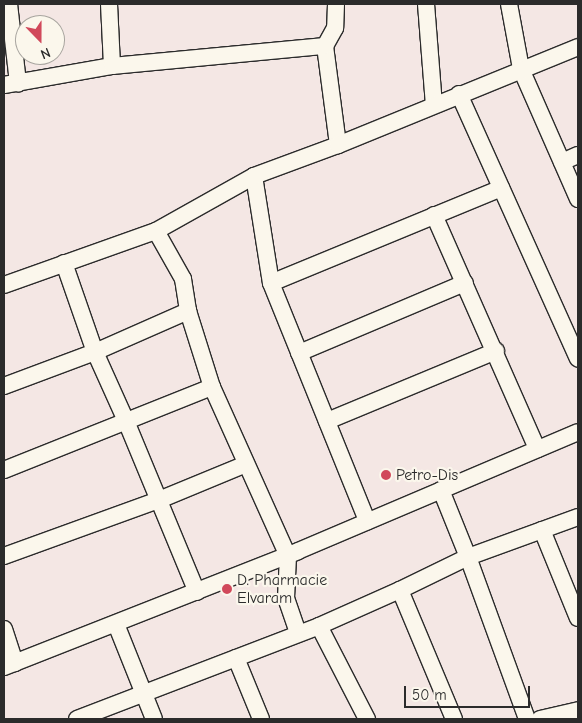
<!DOCTYPE html>
<html>
<head>
<meta charset="utf-8">
<style>
	body { margin:0 }
	#map { position:relative; width:582px; height:723px; overflow:hidden; background:#f4e7e4; font-family:"Comic Neue",sans-serif }
	div>[style] { position:absolute }
	.roads { filter:drop-shadow(1px 0 #2b2b2b) drop-shadow(-1px 0 #2b2b2b) drop-shadow(0 1px #2b2b2b) drop-shadow(0 -1px #2b2b2b) }
	.minor>* { height:16px; margin:-8px; padding:0 8px; transform-origin:8px; border-radius:8px; background:#fbf7ec }
	.dots>* { width:14px; height:14px; translate:-50% -50%; box-sizing:border-box; border:2px solid #fbf7ec; border-radius:50% }
	span { translate:-50% -50%; white-space:nowrap; text-align:center; line-height:1.15; -webkit-text-stroke:4.5px #fbf7ec; paint-order:stroke }
	.poi-label { font-size:16px; color:#2b2b2b }
	.left { translate:0 -50%; text-align:left }
	.frame { position:absolute; inset:0; border:5px solid #2b2b2b; pointer-events:none }
	.north { position:absolute; left:15px; top:15px; width:50px; height:50px; box-sizing:border-box; background:#fbf7ec; border:1px solid #a8a59f; border-radius:50%; rotate:158deg; font-size:14px; font-weight:700; line-height:20px; text-align:center; color:#2b2b2b }
	.north::after { content:''; display:block; margin:auto; width:18px; height:22px; background:#d1495b; clip-path:polygon(50% 0,100% 100%,50% 72%,0 100%) }
	.scale { position:absolute; left:404px; top:686px; width:126px; height:22px; box-sizing:border-box; border:2px solid #2b2b2b; border-top:0; padding-left:6px; font-size:15px; line-height:18px; white-space:nowrap; color:#2b2b2b; -webkit-text-stroke:4px #fbf7ec; paint-order:stroke }
</style>
</head>
<body>
<div id="map">
	<div class="roads">
		<div class="minor">
			<i style="left:9px;top:4px;width:80px;rotate:83.5deg"></i>
			<i style="left:109px;top:4px;width:62px;rotate:87.2deg"></i>
			<i style="left:336px;top:4px;width:24px;rotate:92deg"></i>
			<i style="left:335px;top:28px;width:21px;rotate:119deg"></i>
			<i style="left:325px;top:46px;width:100px;rotate:82.5deg"></i>
			<i style="left:426px;top:4px;width:101px;rotate:85.5deg"></i>
			<i style="left:509px;top:4px;width:66px;rotate:79.5deg"></i>
			<i style="left:521px;top:69px;width:142px;rotate:66.3deg"></i>
			<i style="left:4px;top:85px;width:110px;rotate:-10deg"></i>
			<i style="left:112px;top:66px;width:214px;rotate:-5.4deg"></i>
			<i style="left:459px;top:94px;width:290px;rotate:65.8deg"></i>
			<i style="left:562px;top:162px;width:17px;rotate:-24deg"></i>
			<i style="left:254px;top:176px;width:108px;rotate:81deg"></i>
			<i style="left:271px;top:283px;width:257px;rotate:68deg"></i>
			<i style="left:434px;top:215px;width:256px;rotate:66.2deg"></i>
			<i style="left:156px;top:231px;width:55px;rotate:60.6deg"></i>
			<i style="left:183px;top:279px;width:32px;rotate:81deg"></i>
			<i style="left:188px;top:311px;width:80px;rotate:72.5deg"></i>
			<i style="left:212px;top:387px;width:185px;rotate:65.8deg"></i>
			<i style="left:288px;top:556px;width:42px;rotate:92.7deg"></i>
			<i style="left:286px;top:598px;width:37px;rotate:71deg"></i>
			<i style="left:64px;top:263px;width:94px;rotate:70.8deg"></i>
			<i style="left:95px;top:352px;width:76px;rotate:65.8deg"></i>
			<i style="left:126px;top:421px;width:185px;rotate:67.5deg"></i>
			<i style="left:271px;top:283px;width:249px;rotate:-22.4deg"></i>
			<i style="left:4px;top:285px;width:161px;rotate:-19.6deg"></i>
			<i style="left:156px;top:231px;width:112px;rotate:-29.3deg"></i>
			<i style="left:254px;top:176px;width:90px;rotate:-20.3deg"></i>
			<i style="left:338px;top:145px;width:259px;rotate:-22.2deg"></i>
			<i style="left:299px;top:353px;width:180px;rotate:-22.9deg"></i>
			<i style="left:4px;top:386px;width:97px;rotate:-20.5deg"></i>
			<i style="left:95px;top:352px;width:102px;rotate:-23.8deg"></i>
			<i style="left:327px;top:421px;width:183px;rotate:-22.5deg"></i>
			<i style="left:4px;top:470px;width:224px;rotate:-21.8deg"></i>
			<i style="left:441px;top:490px;width:72px;rotate:68.1deg"></i>
			<i style="left:468px;top:557px;width:172px;rotate:70deg"></i>
			<i style="left:542px;top:530px;width:95px;rotate:67.8deg"></i>
			<i style="left:4px;top:556px;width:165px;rotate:-19.9deg"></i>
			<i style="left:159px;top:500px;width:94px;rotate:-22.5deg"></i>
			<i style="left:400px;top:590px;width:140px;rotate:67.3deg"></i>
			<i style="left:116px;top:624px;width:102px;rotate:68.2deg"></i>
			<i style="left:319px;top:626px;width:105px;rotate:62.7deg"></i>
			<i style="left:4px;top:629px;width:36px;rotate:72deg"></i>
			<i style="left:236px;top:658px;width:66px;rotate:67.7deg"></i>
			<i style="left:4px;top:667px;width:316px;rotate:-21.5deg"></i>
			<i style="left:298px;top:551px;width:304px;rotate:-23deg"></i>
			<i style="left:77px;top:719px;width:259px;rotate:-21deg"></i>
			<i style="left:319px;top:626px;width:89px;rotate:-24deg"></i>
			<i style="left:400px;top:590px;width:76px;rotate:-25.9deg"></i>
			<i style="left:468px;top:557px;width:117px;rotate:-20deg"></i>
			<i style="left:540px;top:719px;width:39px;rotate:-13deg"></i>
		</div>
	</div>
	<div class="dots">
		<i style="left:386px;top:475px;background:#d1495b"></i>
		<i style="left:227px;top:589px;background:#d1495b"></i>
	</div>
	<div class="poi-label">
		<span class="left" style="left:396px;top:475px">Petro-Dis</span>
		<span class="left" style="left:237px;top:589px">D. Pharmacie<br>Elvaram</span>
	</div>
	<div class="frame"></div>
	<div class="north">N</div>
	<div class="scale">50 m</div>
</div>
</body>
</html>
